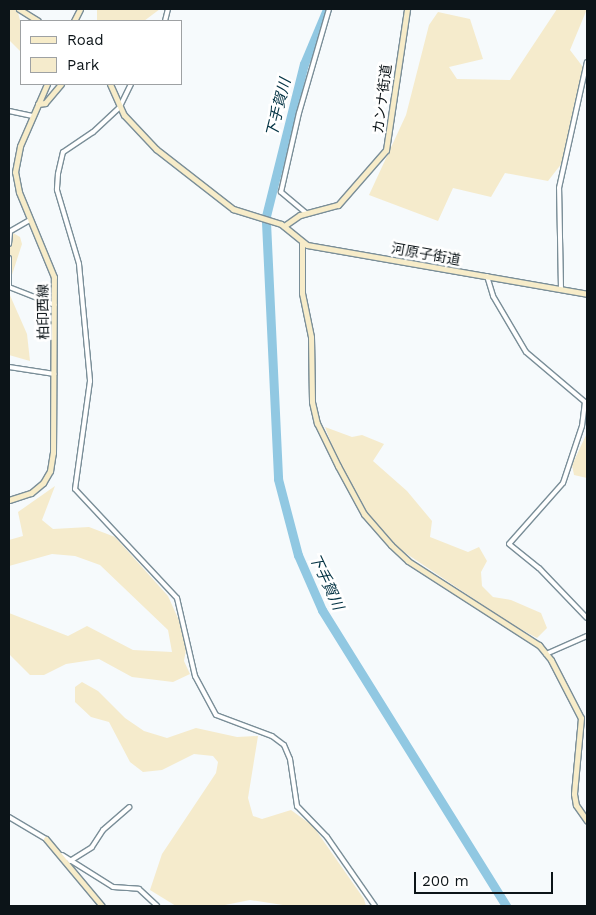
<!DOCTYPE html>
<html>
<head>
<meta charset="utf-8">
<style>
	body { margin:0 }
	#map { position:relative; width:596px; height:915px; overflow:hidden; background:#f6fafc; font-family:"Work Sans","Noto Sans JP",sans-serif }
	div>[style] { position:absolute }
	.green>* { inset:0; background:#f5ebcc }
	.river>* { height:9px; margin:-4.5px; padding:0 4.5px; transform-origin:4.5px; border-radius:4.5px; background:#91c8e2 }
	.roads { filter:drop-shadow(1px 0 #7a8e98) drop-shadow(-1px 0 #7a8e98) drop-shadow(0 1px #7a8e98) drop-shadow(0 -1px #7a8e98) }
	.street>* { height:4px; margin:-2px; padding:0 2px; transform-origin:2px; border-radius:2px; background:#fff }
	.secondary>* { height:5px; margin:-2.5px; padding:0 2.5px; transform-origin:2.5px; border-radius:2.5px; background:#f7ecc9 }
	span { translate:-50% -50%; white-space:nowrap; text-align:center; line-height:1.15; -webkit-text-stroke:5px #fff; paint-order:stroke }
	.street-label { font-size:14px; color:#0c1418 }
	.water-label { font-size:15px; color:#003142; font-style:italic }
	.frame { position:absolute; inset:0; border:10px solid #0c1418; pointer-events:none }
	.legend { position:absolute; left:20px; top:20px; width:162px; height:65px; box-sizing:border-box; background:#fff; border:1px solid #9ea1a3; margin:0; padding:6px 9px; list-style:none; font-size:15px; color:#0c1418 }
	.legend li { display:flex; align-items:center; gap:10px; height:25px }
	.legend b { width:25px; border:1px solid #9ea1a3 }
	.scale { position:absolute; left:414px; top:872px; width:139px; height:22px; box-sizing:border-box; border:2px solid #0c1418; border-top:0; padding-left:6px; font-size:15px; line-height:18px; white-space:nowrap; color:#0c1418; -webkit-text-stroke:4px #fff; paint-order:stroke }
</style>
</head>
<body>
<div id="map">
	<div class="green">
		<i style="clip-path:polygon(9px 9px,17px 9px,21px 24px,21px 52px,9px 40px)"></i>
		<i style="clip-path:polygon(97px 9px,160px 9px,144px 21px,97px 21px)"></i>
		<i style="clip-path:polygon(557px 9px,587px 9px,570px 50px,586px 71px,562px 163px,548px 181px,505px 173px,491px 197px,453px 188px,438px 221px,369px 195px,406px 115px,429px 25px,438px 12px,470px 19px,483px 59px,449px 67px,457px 79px,510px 80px)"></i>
		<i style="clip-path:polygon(10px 231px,20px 237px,22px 244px,9px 284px)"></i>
		<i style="clip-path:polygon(9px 293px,27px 334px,30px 361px,9px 355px)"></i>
		<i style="clip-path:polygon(325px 427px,352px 437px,362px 435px,384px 444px,373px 461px,407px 491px,432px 521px,430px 537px,468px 552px,479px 547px,487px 561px,481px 572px,482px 586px,493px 597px,511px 600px,541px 613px,547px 628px,537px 638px,511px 624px,398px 548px,364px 509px,338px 461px)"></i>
		<i style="clip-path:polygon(587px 433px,587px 478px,574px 475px,572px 465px)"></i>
		<i style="clip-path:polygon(55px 486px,42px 520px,53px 529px,89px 527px,115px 537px,168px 596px,181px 625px,186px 650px,184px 661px,190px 674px,173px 682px,132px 677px,99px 659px,66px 664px,44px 675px,30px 675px,9px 654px,9px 613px,68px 636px,87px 626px,133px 650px,172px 652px,168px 630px,100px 565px,75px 556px,52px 554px,9px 566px,9px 540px,23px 536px,18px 512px)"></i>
		<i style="clip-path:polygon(82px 682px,98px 691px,125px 718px,144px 731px,167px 738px,196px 728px,237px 737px,258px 736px,248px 798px,253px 816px,262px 819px,291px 810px,313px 826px,364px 899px,366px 906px,289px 906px,250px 900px,220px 906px,176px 906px,150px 890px,162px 854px,216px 773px,218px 762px,213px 756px,194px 754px,162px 770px,143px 772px,130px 762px,109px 722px,91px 717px,75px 702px,75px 687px)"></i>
	</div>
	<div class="river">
		<i style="left:266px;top:216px;width:157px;rotate:-76deg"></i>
		<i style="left:304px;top:64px;width:60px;rotate:-67.3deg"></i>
		<i style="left:266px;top:222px;width:257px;rotate:87.3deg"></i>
		<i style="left:278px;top:479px;width:79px;rotate:75.3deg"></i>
		<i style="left:298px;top:555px;width:60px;rotate:66.4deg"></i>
		<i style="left:322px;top:610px;width:349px;rotate:58.1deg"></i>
	</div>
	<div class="roads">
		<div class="street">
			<i style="left:165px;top:21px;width:12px;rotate:-76deg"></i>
			<i style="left:131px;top:84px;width:25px;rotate:116deg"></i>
			<i style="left:120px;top:107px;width:37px;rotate:137deg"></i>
			<i style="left:93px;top:132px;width:36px;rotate:146deg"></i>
			<i style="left:63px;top:152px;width:23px;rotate:103deg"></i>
			<i style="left:58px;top:174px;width:16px;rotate:94deg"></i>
			<i style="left:57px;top:190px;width:77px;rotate:73.4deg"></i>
			<i style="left:79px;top:264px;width:118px;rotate:84.6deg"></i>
			<i style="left:90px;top:381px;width:109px;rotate:97.9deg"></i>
			<i style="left:75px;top:489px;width:149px;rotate:46.9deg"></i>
			<i style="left:177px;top:598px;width:80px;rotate:77deg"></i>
			<i style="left:195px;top:676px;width:44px;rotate:61.7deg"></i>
			<i style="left:216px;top:715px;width:60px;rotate:20.6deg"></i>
			<i style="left:272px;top:736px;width:15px;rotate:37deg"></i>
			<i style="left:284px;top:745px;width:15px;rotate:67deg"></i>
			<i style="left:290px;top:759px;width:48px;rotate:81.5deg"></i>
			<i style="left:297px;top:806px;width:43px;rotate:45.9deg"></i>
			<i style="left:327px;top:837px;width:84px;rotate:55.2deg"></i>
			<i style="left:9px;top:111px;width:24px;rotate:12deg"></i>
			<i style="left:306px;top:213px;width:33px;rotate:-140deg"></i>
			<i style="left:281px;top:192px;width:81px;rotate:-77.2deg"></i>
			<i style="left:299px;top:113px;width:108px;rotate:-73.9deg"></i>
			<i style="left:9px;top:232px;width:24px;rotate:-30deg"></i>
			<i style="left:9px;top:244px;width:11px;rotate:-85deg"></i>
			<i style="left:9px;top:258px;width:29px;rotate:90deg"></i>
			<i style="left:487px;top:276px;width:21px;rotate:73deg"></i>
			<i style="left:493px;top:296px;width:65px;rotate:59.5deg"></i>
			<i style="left:526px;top:352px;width:77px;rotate:40.3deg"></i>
			<i style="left:585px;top:402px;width:24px;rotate:97deg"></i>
			<i style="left:582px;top:426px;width:60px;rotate:108.4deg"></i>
			<i style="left:563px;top:483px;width:81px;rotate:131.5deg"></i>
			<i style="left:509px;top:544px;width:38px;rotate:39deg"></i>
			<i style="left:539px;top:568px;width:69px;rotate:46.2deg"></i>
			<i style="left:9px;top:287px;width:49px;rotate:21.4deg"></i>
			<i style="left:561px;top:289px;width:101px;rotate:-91.1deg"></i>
			<i style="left:559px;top:188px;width:129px;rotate:-77.5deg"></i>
			<i style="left:9px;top:367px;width:46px;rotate:8.8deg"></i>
			<i style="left:546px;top:654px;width:45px;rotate:-23.7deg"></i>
			<i style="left:9px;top:817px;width:43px;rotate:30.7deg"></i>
			<i style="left:62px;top:855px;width:60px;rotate:32.1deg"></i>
			<i style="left:113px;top:887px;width:26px;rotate:4deg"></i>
			<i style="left:139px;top:889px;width:25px;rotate:43deg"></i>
			<i style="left:70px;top:861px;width:26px;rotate:-32deg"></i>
			<i style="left:92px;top:847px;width:20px;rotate:-57deg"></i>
			<i style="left:103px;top:830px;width:35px;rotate:-41deg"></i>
		</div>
		<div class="secondary">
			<i style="left:19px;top:9px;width:22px;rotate:32deg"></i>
			<i style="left:74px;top:21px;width:13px;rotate:-63deg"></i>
			<i style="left:110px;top:84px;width:34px;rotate:66deg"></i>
			<i style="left:124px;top:115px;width:47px;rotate:46.7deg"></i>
			<i style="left:156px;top:149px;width:98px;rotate:37.9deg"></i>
			<i style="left:233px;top:209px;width:50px;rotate:17.4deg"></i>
			<i style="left:281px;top:224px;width:33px;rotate:39deg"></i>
			<i style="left:307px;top:245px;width:284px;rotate:9.9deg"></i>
			<i style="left:38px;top:104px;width:7px;rotate:-8deg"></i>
			<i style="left:45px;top:103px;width:25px;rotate:-50deg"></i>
			<i style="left:284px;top:226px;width:19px;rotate:-35deg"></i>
			<i style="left:300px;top:215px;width:39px;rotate:-15deg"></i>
			<i style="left:338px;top:205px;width:73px;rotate:-48.9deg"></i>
			<i style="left:386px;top:150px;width:143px;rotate:-81.5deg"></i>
			<i style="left:302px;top:243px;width:50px;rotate:90deg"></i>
			<i style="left:302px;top:293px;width:45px;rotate:78.4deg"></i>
			<i style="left:311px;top:337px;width:65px;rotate:89.1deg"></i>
			<i style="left:312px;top:402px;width:22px;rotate:77deg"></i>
			<i style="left:317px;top:423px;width:48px;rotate:64deg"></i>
			<i style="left:338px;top:466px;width:55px;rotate:61.6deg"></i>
			<i style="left:364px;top:514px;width:41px;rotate:48.9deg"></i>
			<i style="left:391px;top:545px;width:23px;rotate:43deg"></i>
			<i style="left:408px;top:561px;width:156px;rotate:32.7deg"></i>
			<i style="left:539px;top:645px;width:19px;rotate:51deg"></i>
			<i style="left:551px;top:660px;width:65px;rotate:62.7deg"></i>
			<i style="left:581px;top:718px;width:76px;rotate:95.3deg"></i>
			<i style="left:574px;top:794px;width:11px;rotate:80deg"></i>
			<i style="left:576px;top:805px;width:19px;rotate:55deg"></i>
			<i style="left:9px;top:500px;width:23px;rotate:-18deg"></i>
			<i style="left:31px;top:493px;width:16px;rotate:-40deg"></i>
			<i style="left:43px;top:483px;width:14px;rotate:-60deg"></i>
			<i style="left:50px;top:471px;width:18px;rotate:-81deg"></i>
			<i style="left:53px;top:453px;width:176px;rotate:-89.7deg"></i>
			<i style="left:54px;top:277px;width:92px;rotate:-112.4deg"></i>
			<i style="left:19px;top:192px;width:20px;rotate:-101deg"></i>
			<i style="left:15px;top:172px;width:26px;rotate:-79deg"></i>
			<i style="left:20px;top:146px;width:68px;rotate:-66.5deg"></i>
			<i style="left:46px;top:839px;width:87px;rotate:50.1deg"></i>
		</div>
	</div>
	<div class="street-label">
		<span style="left:382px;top:99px;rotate:-83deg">カンナ街道</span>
		<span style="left:426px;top:254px;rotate:10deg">河原子街道</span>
		<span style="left:43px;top:312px;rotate:-91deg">柏印西線</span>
	</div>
	<div class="water-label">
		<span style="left:279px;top:108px;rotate:-76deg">下手賀川</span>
		<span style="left:326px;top:582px;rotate:65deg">下手賀川</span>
	</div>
	<div class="frame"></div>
	<ul class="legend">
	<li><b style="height:6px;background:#f7ecc9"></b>Road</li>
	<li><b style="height:14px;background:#f5ebcc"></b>Park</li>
	</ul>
	<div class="scale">200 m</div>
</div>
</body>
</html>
